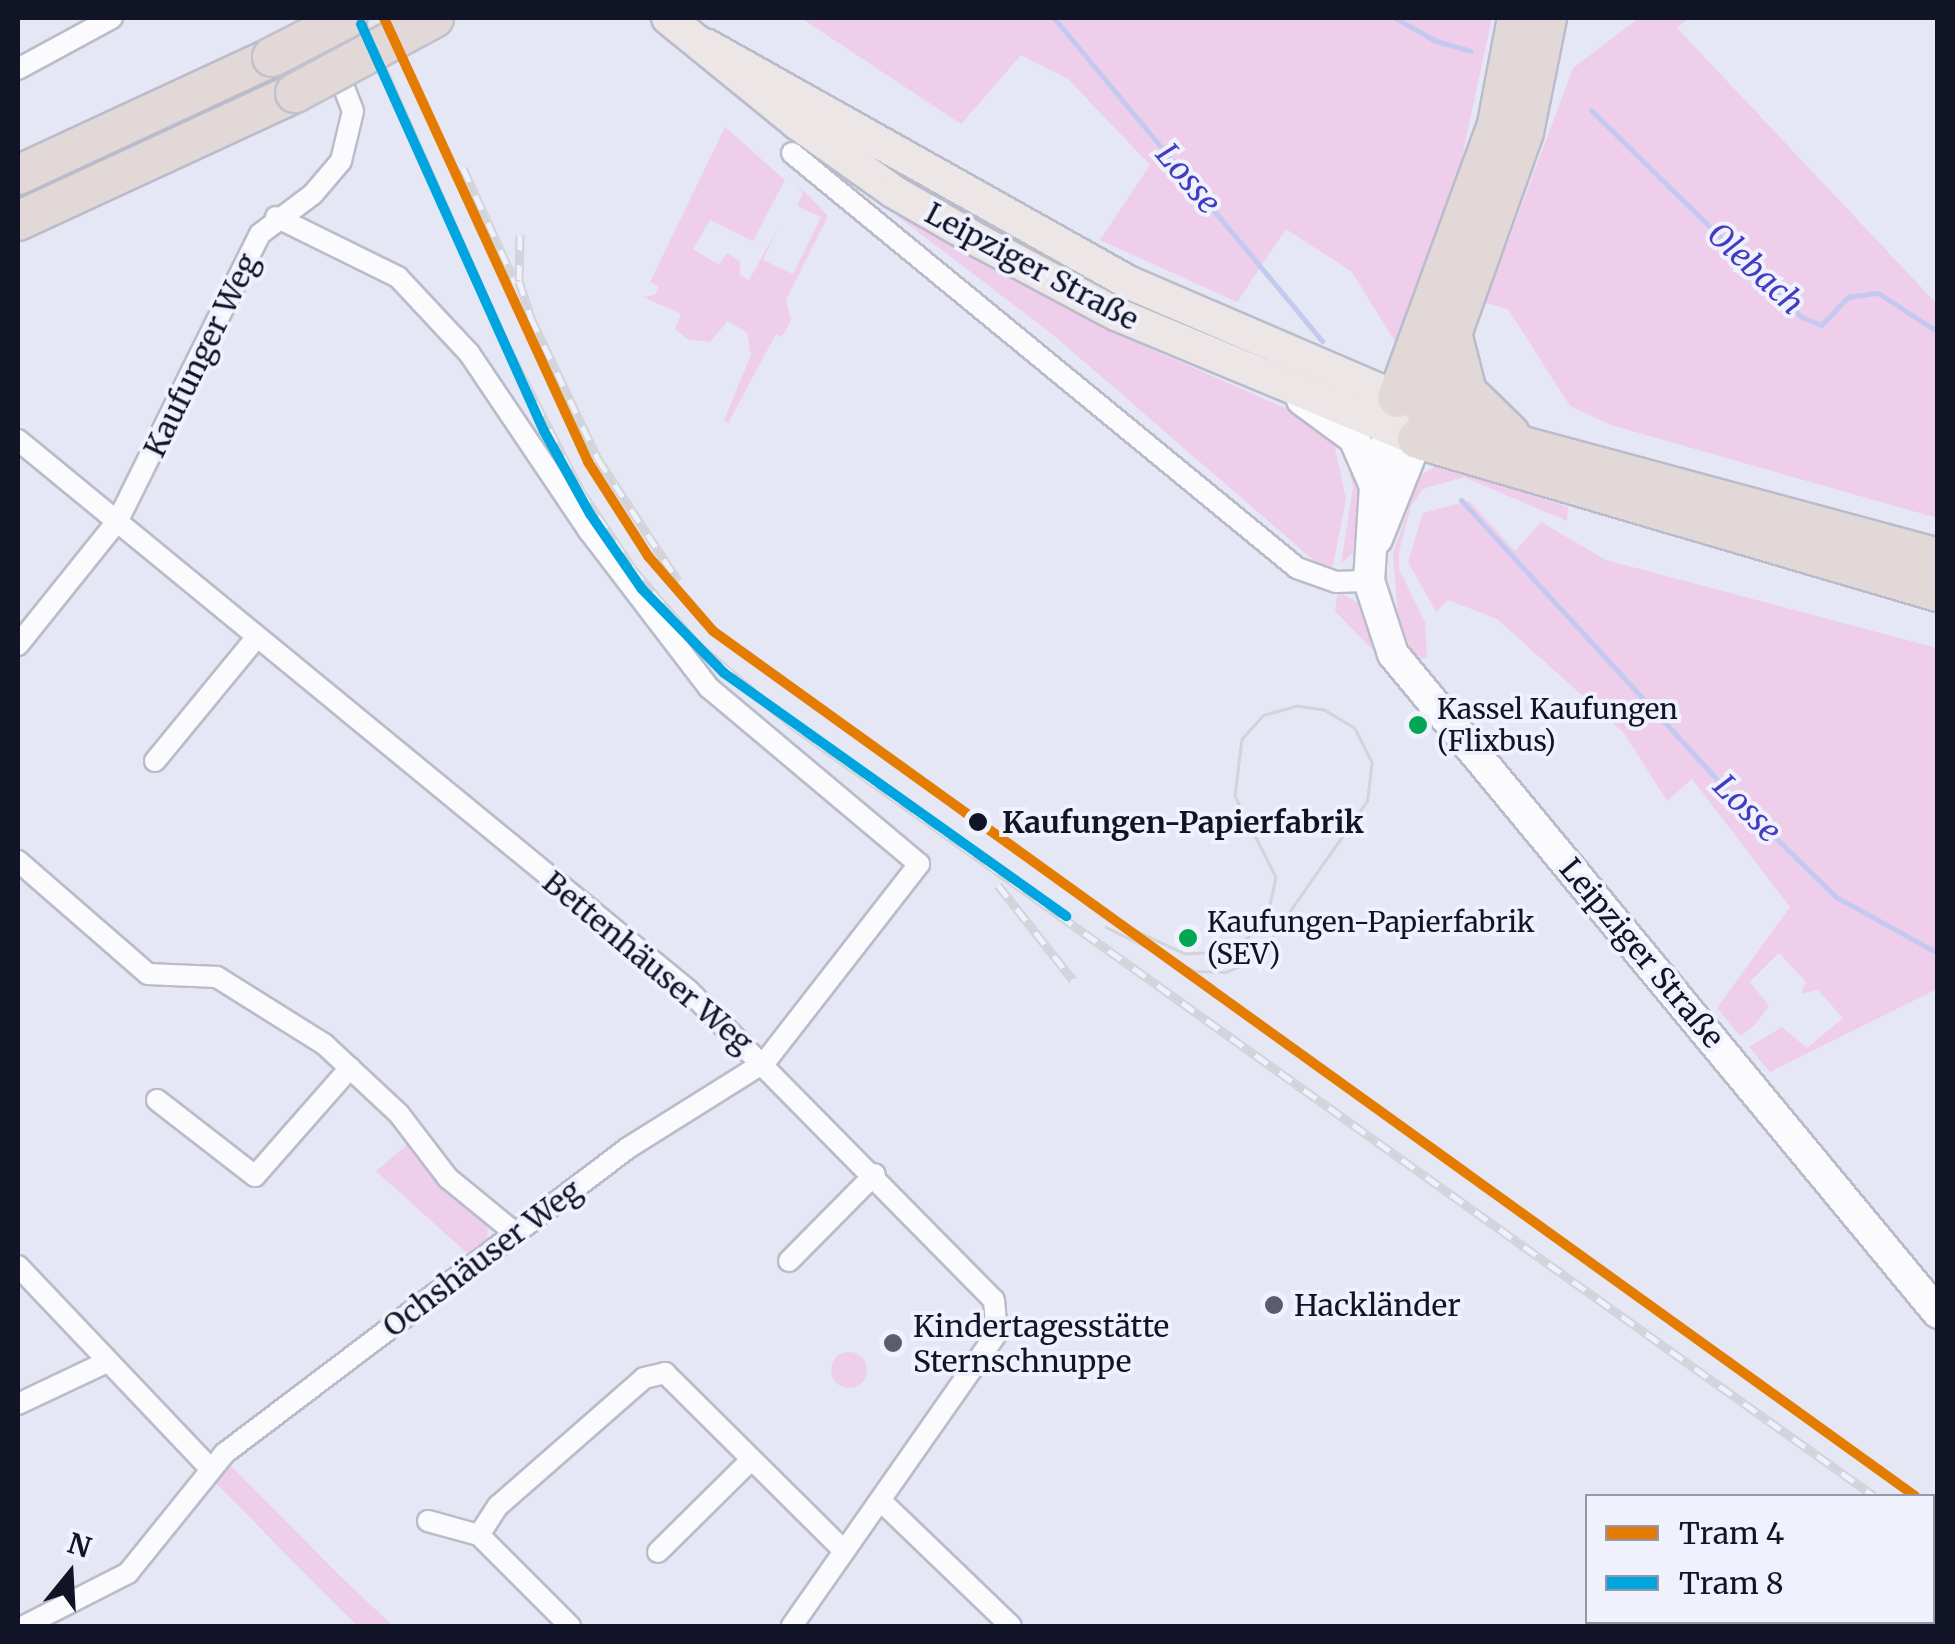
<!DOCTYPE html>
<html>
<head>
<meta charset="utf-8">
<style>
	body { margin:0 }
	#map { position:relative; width:1955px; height:1644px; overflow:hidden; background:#e5e7f4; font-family:Merriweather,serif }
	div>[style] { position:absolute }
	.green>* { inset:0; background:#efceec }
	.round { border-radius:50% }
	.stream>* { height:5px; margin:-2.5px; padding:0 2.5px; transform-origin:2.5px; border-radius:2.5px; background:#c4caef }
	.roads { filter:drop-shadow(2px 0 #babccb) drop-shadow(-2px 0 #babccb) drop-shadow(0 2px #babccb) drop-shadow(0 -2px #babccb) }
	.street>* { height:20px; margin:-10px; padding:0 10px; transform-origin:10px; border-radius:10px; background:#fbfbfd }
	.secondary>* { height:30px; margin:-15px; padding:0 15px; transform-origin:15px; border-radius:15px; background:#fbfbfd }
	.primary>* { height:32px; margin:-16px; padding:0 16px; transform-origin:16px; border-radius:16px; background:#ede6e6 }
	.highway>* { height:38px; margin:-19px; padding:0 19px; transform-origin:19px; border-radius:19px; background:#e2d8d7 }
	.tram>* { height:2.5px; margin:-1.25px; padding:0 1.25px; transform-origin:1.25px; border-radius:1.25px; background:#d3d4d9 }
	.rail>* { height:9px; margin-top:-4.5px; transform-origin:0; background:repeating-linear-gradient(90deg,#eff1fd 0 15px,#d3d4d9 0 30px); box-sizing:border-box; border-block:2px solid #d3d4d9 }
	.bridges { filter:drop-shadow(2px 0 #c1c2cc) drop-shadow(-2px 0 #c1c2cc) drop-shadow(0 2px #c1c2cc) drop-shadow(0 -2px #c1c2cc) }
	.highway-bridge>* { height:38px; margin:-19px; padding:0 19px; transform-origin:19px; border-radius:19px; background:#e2d8d7 }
	.tram-1>* { height:10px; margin:-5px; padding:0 5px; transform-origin:5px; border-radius:5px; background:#e57c02 }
	.tram-2>* { height:10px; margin:-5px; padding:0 5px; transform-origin:5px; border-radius:5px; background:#00a5df }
	.dots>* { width:28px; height:28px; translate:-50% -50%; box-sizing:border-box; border:5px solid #eff1fd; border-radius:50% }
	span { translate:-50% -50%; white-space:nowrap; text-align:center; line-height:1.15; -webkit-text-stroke:8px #eff1fd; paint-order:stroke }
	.bus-label { font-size:28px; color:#111327 }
	.left { translate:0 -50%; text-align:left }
	.street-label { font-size:30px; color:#111327 }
	.stop-label { font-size:30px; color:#111327; font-weight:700 }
	.poi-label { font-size:30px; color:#111327 }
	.water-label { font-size:32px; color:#443bc0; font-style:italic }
	.frame { position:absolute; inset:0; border:20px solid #111327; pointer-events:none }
	.legend { position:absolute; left:1585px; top:1494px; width:350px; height:130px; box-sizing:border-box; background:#eff1fd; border:2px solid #9698a7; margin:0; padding:12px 18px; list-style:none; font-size:30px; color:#111327 }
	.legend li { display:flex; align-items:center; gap:20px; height:50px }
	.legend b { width:50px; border:2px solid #9698a7 }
	.north { position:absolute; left:20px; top:1524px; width:100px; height:100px; -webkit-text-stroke:8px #eff1fd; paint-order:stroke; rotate:18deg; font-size:28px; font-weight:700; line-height:40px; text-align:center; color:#111327 }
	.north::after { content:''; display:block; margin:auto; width:35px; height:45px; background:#111327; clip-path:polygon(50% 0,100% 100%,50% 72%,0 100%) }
</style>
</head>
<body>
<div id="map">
	<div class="green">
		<i style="clip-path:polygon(801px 18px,1492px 18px,1460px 166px,1395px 342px,1352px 272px,1286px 229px,1237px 302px,1100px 240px,1150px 165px,1068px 79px,1021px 55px,961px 124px)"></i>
		<i style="clip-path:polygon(1639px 18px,1689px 18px,1677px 28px,1937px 304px,1937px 518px,1611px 425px,1570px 406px,1508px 309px,1485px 303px,1573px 68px)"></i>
		<i style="clip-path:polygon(725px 127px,785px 180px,753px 241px,710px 220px,693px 249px,719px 265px,727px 253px,740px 261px,740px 275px,749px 280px,777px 230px,763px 260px,793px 274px,821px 217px,797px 206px,803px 193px,796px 183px,828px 216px,786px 300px,791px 321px,782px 337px,776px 334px,728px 423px,724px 420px,751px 355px,747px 333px,728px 321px,710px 342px,687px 339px,675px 329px,681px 314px,643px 297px,655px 295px,659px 286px,650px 282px)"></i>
		<i style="clip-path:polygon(867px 193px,1144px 346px,1331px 428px,1345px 440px,1335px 448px,1346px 499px,1333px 566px,1319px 565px,1052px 334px)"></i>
		<i style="clip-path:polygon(1345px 452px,1363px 489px,1353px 553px,1341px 564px,1353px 487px)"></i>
		<i style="clip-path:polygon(1439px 464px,1568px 507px,1567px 521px,1464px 477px,1423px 489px,1411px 506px,1399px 552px,1399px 569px,1425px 622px,1427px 658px,1415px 659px,1398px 617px,1393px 553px,1420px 476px)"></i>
		<i style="clip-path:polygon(1469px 501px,1515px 551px,1541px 522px,1606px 560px,1937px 648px,1937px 989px,1770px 1072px,1749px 1047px,1782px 1027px,1807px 1048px,1843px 1018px,1818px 990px,1801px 994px,1806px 982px,1779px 953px,1750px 982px,1769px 1006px,1755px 1025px,1740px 1036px,1717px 1008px,1790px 907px,1692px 779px,1667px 801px,1624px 733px,1497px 619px,1448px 600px,1436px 612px,1408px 562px,1423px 513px)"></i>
		<i style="clip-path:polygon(1338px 591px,1363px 606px,1373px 650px,1335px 611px)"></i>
		<i style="clip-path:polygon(407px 1145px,488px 1220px,487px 1242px,469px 1255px,376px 1171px)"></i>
		<i class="round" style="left:831px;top:1352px;width:36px;height:36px"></i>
		<i style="clip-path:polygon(221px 1456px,340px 1576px,393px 1626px,358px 1626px,321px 1590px,208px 1475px)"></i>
	</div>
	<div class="stream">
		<i style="left:1054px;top:18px;width:420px;rotate:50.3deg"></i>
		<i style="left:1395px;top:18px;width:47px;rotate:29.3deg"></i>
		<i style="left:1436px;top:41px;width:36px;rotate:16deg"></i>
		<i style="left:1591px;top:110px;width:296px;rotate:44.5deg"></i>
		<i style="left:1802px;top:317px;width:21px;rotate:23deg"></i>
		<i style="left:1821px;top:325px;width:39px;rotate:-46deg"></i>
		<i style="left:1848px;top:297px;width:30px;rotate:-8deg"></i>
		<i style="left:1878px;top:293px;width:72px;rotate:33deg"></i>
		<i style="left:1461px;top:500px;width:382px;rotate:47.5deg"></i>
		<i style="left:1719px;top:782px;width:164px;rotate:44.5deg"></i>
		<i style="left:1836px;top:897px;width:116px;rotate:28.8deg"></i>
	</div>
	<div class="roads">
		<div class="street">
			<i style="left:18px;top:69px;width:107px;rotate:-28.5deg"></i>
			<i style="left:792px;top:153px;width:654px;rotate:39.41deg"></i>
			<i style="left:1297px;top:568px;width:41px;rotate:19.7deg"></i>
			<i style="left:1336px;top:582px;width:33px;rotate:-2deg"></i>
			<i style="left:18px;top:440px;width:868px;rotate:39.39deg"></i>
			<i style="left:689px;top:991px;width:434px;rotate:45.4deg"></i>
			<i style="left:994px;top:1300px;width:33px;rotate:85deg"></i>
			<i style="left:997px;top:1333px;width:358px;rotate:125deg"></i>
			<i style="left:18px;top:645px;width:160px;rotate:-51.3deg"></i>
			<i style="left:118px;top:520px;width:319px;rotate:-63.6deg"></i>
			<i style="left:260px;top:234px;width:66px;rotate:-37deg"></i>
			<i style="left:313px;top:194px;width:43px;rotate:-49.7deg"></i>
			<i style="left:341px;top:161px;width:51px;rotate:-76.5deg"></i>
			<i style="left:353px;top:111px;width:93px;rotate:-111.3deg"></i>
			<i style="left:155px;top:761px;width:159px;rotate:-50.6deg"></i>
			<i style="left:18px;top:861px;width:172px;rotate:41deg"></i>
			<i style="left:148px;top:974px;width:69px;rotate:2.5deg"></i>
			<i style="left:217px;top:977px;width:126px;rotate:32.1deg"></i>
			<i style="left:324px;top:1044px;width:103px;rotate:43deg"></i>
			<i style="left:399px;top:1114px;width:81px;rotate:52.6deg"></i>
			<i style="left:448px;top:1178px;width:85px;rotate:39.3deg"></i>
			<i style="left:157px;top:1100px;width:124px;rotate:37.8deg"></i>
			<i style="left:255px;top:1176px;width:144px;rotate:-48.7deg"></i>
			<i style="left:789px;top:1261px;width:122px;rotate:-45.3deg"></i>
			<i style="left:18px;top:1266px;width:279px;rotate:46.5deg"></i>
			<i style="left:18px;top:1404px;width:98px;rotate:-25.3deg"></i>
			<i style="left:881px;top:1501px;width:180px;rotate:43.9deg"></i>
			<i style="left:428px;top:1521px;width:53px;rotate:15.4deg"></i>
			<i style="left:479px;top:1535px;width:129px;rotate:45deg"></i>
			<i style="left:479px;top:1535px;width:35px;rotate:-57deg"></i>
			<i style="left:498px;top:1506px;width:194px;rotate:-41.2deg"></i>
			<i style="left:644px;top:1378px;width:22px;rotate:-13deg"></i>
			<i style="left:665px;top:1373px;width:251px;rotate:44.8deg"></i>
			<i style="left:658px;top:1552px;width:129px;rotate:-44.7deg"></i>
			<i style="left:24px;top:1626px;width:117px;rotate:-27deg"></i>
			<i style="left:128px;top:1573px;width:154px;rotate:-51.1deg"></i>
			<i style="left:225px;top:1453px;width:505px;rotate:-37.12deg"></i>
			<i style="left:628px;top:1148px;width:162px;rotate:-32.1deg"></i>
			<i style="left:765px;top:1062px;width:251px;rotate:-52.1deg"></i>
			<i style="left:919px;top:864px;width:274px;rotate:-140deg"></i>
			<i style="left:709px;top:688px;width:198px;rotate:-127.4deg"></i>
			<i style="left:589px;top:531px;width:215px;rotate:-124deg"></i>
			<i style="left:469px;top:353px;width:104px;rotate:-133.1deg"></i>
			<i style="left:398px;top:277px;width:136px;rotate:-153.8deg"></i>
		</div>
		<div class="secondary">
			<i style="left:1302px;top:400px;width:64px;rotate:36.2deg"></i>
			<i style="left:1354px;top:438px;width:52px;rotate:66.4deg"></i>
			<i style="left:1390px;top:428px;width:60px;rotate:104.5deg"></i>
			<i style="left:1375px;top:486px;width:95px;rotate:93.6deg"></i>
			<i style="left:1369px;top:581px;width:77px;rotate:71.8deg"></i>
			<i style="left:1393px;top:654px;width:855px;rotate:50.41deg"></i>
			<i style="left:1377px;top:539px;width:108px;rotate:-68.2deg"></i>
		</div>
		<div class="primary">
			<i style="left:668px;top:18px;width:166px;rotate:39.1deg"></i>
			<i style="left:797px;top:123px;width:119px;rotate:35.4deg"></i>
			<i style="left:894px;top:192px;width:100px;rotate:29.9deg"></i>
			<i style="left:981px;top:242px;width:153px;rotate:28.1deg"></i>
			<i style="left:1116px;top:314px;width:326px;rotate:22.6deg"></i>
			<i style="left:1417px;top:439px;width:30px;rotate:-75deg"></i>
			<i style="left:1425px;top:410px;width:323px;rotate:-156.7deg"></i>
			<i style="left:1128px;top:282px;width:483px;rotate:-150.7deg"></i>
		</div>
		<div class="highway">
			<i style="left:1547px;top:18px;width:116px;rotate:101.4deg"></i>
			<i style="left:1524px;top:132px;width:295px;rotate:109.6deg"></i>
			<i style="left:1425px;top:410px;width:104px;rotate:20.2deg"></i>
			<i style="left:1523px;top:446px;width:430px;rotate:15.1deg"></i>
			<i style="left:18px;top:175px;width:280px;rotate:-24.9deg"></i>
			<i style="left:18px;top:221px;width:305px;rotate:-24.8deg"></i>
			<i style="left:1453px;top:337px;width:57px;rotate:75.7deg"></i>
			<i style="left:1467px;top:392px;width:60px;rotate:44.3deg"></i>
			<i style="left:1397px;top:398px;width:292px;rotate:-69.9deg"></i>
			<i style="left:1497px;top:124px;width:108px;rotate:-79.3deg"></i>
			<i style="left:1417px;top:439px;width:543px;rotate:16.37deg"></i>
		</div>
	</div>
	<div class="tram">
		<i style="left:1106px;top:927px;width:99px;rotate:26.3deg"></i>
		<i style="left:1195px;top:971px;width:31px;rotate:2deg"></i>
		<i style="left:1226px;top:972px;width:34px;rotate:-24deg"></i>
		<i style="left:1257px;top:958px;width:192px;rotate:-55deg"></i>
		<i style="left:1367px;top:801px;width:38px;rotate:-83deg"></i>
		<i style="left:1372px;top:763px;width:39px;rotate:-117deg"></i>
		<i style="left:1354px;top:728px;width:35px;rotate:-149deg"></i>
		<i style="left:1324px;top:710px;width:27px;rotate:-172deg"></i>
		<i style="left:1297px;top:706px;width:35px;rotate:164deg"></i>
		<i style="left:1263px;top:716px;width:31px;rotate:132deg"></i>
		<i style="left:1242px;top:739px;width:57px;rotate:97deg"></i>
		<i style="left:1235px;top:796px;width:91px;rotate:63.2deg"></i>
		<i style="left:1276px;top:877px;width:38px;rotate:102deg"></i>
		<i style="left:1268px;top:914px;width:31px;rotate:130deg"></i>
		<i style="left:1248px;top:938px;width:29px;rotate:151deg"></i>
		<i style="left:1223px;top:952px;width:38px;rotate:177deg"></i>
		<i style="left:1185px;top:954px;width:78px;rotate:-155.1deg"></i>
	</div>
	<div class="rail">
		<i style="left:361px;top:18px;width:362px;rotate:66.1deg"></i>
		<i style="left:508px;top:349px;width:160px;rotate:62.8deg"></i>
		<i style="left:581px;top:491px;width:94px;rotate:56.3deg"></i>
		<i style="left:633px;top:569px;width:100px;rotate:49.5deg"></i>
		<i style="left:698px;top:645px;width:122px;rotate:40.3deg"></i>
		<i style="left:791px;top:724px;width:1330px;rotate:35.48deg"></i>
		<i style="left:463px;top:168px;width:125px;rotate:65.5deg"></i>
		<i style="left:520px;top:235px;width:46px;rotate:91.2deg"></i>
		<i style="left:519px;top:281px;width:39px;rotate:72deg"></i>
		<i style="left:531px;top:318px;width:156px;rotate:64.6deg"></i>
		<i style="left:598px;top:459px;width:146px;rotate:56.7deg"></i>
		<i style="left:998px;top:885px;width:121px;rotate:51.7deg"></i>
		<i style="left:1932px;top:1538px;width:7px;rotate:34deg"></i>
	</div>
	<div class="bridges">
		<div class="highway-bridge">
			<i style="left:272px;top:57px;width:85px;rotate:-27.2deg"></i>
			<i style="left:295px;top:93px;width:158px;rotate:-28.3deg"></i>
		</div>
	</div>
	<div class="tram-1">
		<i style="left:384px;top:18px;width:489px;rotate:65.3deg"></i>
		<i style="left:588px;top:462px;width:112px;rotate:57.4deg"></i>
		<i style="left:648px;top:556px;width:99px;rotate:49.1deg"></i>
		<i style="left:713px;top:631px;width:1481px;rotate:35.74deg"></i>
	</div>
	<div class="tram-2">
		<i style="left:361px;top:24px;width:446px;rotate:65.8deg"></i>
		<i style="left:544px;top:431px;width:95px;rotate:61deg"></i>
		<i style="left:590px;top:514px;width:91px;rotate:55.3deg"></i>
		<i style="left:642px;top:589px;width:117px;rotate:45.7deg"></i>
		<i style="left:724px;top:673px;width:420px;rotate:35.4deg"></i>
	</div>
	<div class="dots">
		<i style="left:1418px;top:725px;background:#00a651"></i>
		<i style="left:978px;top:822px;background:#111327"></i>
		<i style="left:1188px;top:938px;background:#00a651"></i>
		<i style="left:1274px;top:1305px;background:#5b5d6f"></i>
		<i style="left:893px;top:1343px;background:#5b5d6f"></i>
	</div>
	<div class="bus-label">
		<span class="left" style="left:1437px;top:725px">Kassel Kaufungen<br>(Flixbus)</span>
		<span class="left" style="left:1207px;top:938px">Kaufungen-Papierfabrik<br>(SEV)</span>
	</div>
	<div class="street-label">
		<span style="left:1032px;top:266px;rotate:28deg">Leipziger Straße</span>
		<span style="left:201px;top:355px;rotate:-64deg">Kaufunger Weg</span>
		<span style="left:1642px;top:953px;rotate:50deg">Leipziger Straße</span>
		<span style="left:648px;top:962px;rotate:40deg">Bettenhäuser Weg</span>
		<span style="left:482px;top:1258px;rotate:-37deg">Ochshäuser Weg</span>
	</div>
	<div class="stop-label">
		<span class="left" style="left:1002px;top:822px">Kaufungen-Papierfabrik</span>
	</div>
	<div class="poi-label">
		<span class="left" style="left:1294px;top:1305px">Hackländer</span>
		<span class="left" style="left:913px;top:1343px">Kindertagesstätte<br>Sternschnuppe</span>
	</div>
	<div class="water-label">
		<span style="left:1188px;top:179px;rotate:50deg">Losse</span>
		<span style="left:1755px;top:269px;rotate:43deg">Olebach</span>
		<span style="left:1747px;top:809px;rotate:45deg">Losse</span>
	</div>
	<div class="frame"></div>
	<ul class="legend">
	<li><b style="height:12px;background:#e57c02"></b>Tram 4</li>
	<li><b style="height:12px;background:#00a5df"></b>Tram 8</li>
	</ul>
	<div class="north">N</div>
</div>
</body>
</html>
